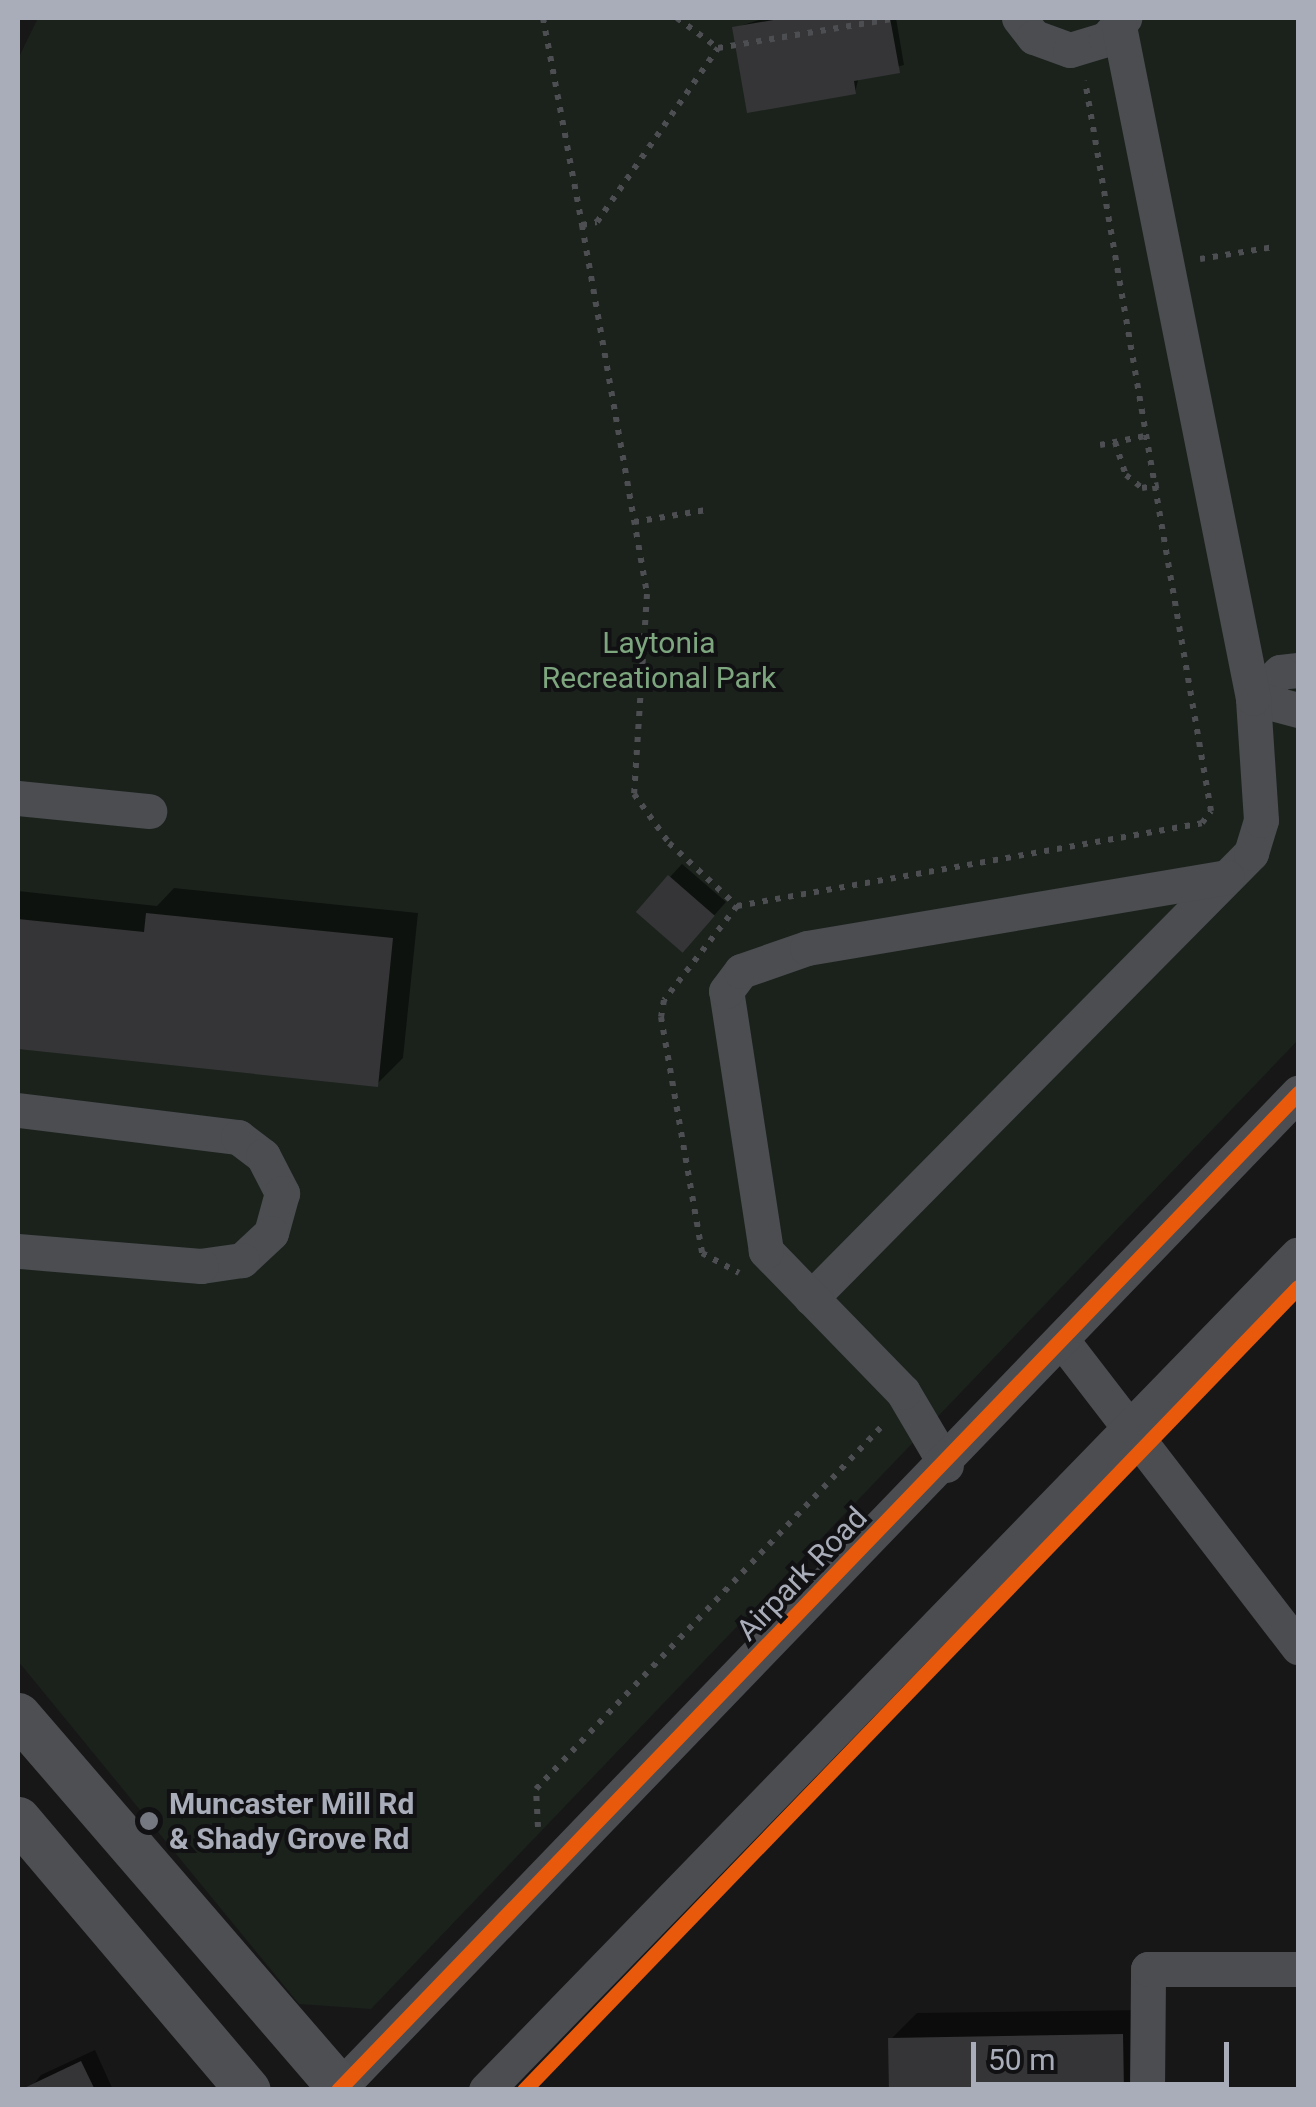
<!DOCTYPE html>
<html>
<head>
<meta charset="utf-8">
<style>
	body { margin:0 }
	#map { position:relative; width:1316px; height:2107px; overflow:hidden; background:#171718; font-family:Roboto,sans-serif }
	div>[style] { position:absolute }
	.green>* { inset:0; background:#1b221c }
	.shadow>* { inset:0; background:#0007 }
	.building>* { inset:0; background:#353537; transform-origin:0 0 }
	.path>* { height:6px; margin-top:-3px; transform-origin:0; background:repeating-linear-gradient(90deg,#4d4e52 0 5px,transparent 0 13px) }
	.minor>* { height:35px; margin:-17.5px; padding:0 17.5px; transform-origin:17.5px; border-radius:17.5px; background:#4b4d51 }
	.major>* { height:45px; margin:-22.5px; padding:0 22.5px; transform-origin:22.5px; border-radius:22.5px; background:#4e4f52 }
	.cycleway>* { height:15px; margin:-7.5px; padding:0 7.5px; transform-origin:7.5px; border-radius:7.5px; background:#e8590c }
	.dots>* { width:28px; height:28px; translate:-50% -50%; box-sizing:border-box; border:5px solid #111114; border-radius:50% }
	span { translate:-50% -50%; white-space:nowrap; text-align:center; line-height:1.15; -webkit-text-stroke:8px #111114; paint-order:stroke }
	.park-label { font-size:30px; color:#7da67f }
	.street-label { font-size:30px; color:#a8adb9 }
	.poi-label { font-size:30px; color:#a8adb9; font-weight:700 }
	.left { translate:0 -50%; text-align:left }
	.frame { position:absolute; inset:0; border:20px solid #a8adb9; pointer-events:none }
	.scale { position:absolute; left:971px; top:2042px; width:258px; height:45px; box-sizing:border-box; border:5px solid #a8adb9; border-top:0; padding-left:12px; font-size:30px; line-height:35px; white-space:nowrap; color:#a8adb9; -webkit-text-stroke:8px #111114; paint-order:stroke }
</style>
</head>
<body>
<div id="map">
	<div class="green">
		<i style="clip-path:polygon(38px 18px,1298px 18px,1298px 1040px,371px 2009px,299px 2004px,18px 1661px,18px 59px)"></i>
	</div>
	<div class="shadow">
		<i style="clip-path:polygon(765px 18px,896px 18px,904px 65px,859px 77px,855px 92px,734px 28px)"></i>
		<i style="clip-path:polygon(682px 864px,726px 902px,695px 937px,670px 877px)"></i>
		<i style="clip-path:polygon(174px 888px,418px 913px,403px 1058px,377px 1084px,18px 1047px,18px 891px,157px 906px)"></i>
		<i style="clip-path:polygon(1148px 2010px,1149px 2090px,891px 2090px,891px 2039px,917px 2013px)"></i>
		<i style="clip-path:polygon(95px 2050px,113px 2090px,29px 2090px,41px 2075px)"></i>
	</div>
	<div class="building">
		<i style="clip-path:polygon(785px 18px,890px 18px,900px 73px,854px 81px,856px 94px,747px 113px,732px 27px)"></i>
		<i style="left:668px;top:875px;width:62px;height:49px;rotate:41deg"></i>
		<i style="clip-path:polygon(146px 913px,393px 938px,378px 1087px,18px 1049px,18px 919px,144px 932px)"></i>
		<i style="left:1123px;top:2034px;width:56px;height:235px;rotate:89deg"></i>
		<i style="clip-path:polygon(81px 2061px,95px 2090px,20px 2090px)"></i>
	</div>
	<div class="path">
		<i style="left:543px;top:18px;width:211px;rotate:79.3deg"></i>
		<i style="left:582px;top:225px;width:15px;rotate:-11deg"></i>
		<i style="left:597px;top:222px;width:212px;rotate:-55.2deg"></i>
		<i style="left:677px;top:18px;width:51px;rotate:36.2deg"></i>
		<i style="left:718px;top:48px;width:182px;rotate:-9.5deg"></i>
		<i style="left:582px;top:225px;width:375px;rotate:80deg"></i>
		<i style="left:647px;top:594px;width:200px;rotate:93.7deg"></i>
		<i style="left:634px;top:794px;width:60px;rotate:54.5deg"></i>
		<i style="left:669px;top:843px;width:93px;rotate:42.8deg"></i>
		<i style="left:737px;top:906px;width:472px;rotate:-10.1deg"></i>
		<i style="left:1202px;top:823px;width:15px;rotate:-53deg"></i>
		<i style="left:1211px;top:811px;width:741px;rotate:-99.79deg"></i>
		<i style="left:1200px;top:259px;width:74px;rotate:-9.3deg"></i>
		<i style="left:1115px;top:442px;width:35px;rotate:72deg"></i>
		<i style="left:1126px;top:475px;width:21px;rotate:39deg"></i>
		<i style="left:1142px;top:488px;width:17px;rotate:-10deg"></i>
		<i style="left:1100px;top:445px;width:51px;rotate:-11.3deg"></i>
		<i style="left:634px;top:522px;width:73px;rotate:-9.5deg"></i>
		<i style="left:737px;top:906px;width:119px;rotate:127.8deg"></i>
		<i style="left:664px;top:1000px;width:17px;rotate:100deg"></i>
		<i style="left:661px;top:1017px;width:240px;rotate:80.1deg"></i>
		<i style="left:702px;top:1253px;width:42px;rotate:28.4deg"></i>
		<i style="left:538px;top:1827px;width:38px;rotate:-93deg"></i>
		<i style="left:536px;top:1789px;width:504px;rotate:-46.37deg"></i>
	</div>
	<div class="minor">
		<i style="left:1019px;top:18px;width:24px;rotate:52deg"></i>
		<i style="left:1034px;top:37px;width:38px;rotate:20deg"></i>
		<i style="left:1070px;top:50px;width:38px;rotate:-17deg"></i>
		<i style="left:1106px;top:39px;width:28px;rotate:-49deg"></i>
		<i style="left:1298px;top:670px;width:18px;rotate:174deg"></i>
		<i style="left:1280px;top:672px;width:37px;rotate:136deg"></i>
		<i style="left:1253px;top:698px;width:47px;rotate:14.9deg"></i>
		<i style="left:18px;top:798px;width:132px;rotate:5.7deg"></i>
		<i style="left:18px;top:1110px;width:222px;rotate:7deg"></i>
		<i style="left:238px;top:1137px;width:31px;rotate:37deg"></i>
		<i style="left:263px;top:1156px;width:42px;rotate:62.8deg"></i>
		<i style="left:282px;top:1193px;width:41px;rotate:105.4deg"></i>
		<i style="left:271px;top:1233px;width:40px;rotate:137deg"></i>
		<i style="left:242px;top:1260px;width:41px;rotate:171.7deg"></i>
		<i style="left:201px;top:1266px;width:184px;rotate:-175.3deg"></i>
		<i style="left:811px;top:1298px;width:626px;rotate:-45.32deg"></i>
		<i style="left:1251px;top:853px;width:34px;rotate:-73deg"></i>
		<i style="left:1261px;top:820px;width:122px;rotate:-93.8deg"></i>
		<i style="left:1253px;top:698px;width:685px;rotate:-101.28deg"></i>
		<i style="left:1064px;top:1343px;width:384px;rotate:52.4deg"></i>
		<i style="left:946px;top:1465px;width:85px;rotate:-120.5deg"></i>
		<i style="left:903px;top:1392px;width:197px;rotate:-134.2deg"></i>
		<i style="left:766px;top:1251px;width:263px;rotate:-98.7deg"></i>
		<i style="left:726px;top:991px;width:25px;rotate:-53deg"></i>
		<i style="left:741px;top:971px;width:70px;rotate:-19.2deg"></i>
		<i style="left:807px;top:948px;width:426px;rotate:-9.6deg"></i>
		<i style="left:340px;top:2087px;width:1381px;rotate:-46.06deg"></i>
		<i style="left:486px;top:2090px;width:1165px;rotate:-45.83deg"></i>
		<i style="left:1147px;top:2090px;width:121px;rotate:-89.5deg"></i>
		<i style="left:1148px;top:1969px;width:150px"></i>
	</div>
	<div class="major">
		<i style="left:18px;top:1715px;width:496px;rotate:49.2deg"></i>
		<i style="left:18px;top:1819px;width:355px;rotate:49.7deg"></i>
	</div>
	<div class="cycleway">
		<i style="left:338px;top:2090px;width:1384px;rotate:-46.08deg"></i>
		<i style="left:524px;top:2090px;width:1115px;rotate:-46.05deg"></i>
	</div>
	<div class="dots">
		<i style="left:149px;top:1821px;background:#757881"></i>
	</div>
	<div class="park-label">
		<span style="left:659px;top:660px">Laytonia<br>Recreational Park</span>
	</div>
	<div class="street-label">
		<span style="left:802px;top:1574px;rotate:-46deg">Airpark Road</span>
	</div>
	<div class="poi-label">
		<span class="left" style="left:169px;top:1821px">Muncaster Mill Rd<br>&amp; Shady Grove Rd</span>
	</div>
	<div class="frame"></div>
	<div class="scale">50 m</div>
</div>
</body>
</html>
